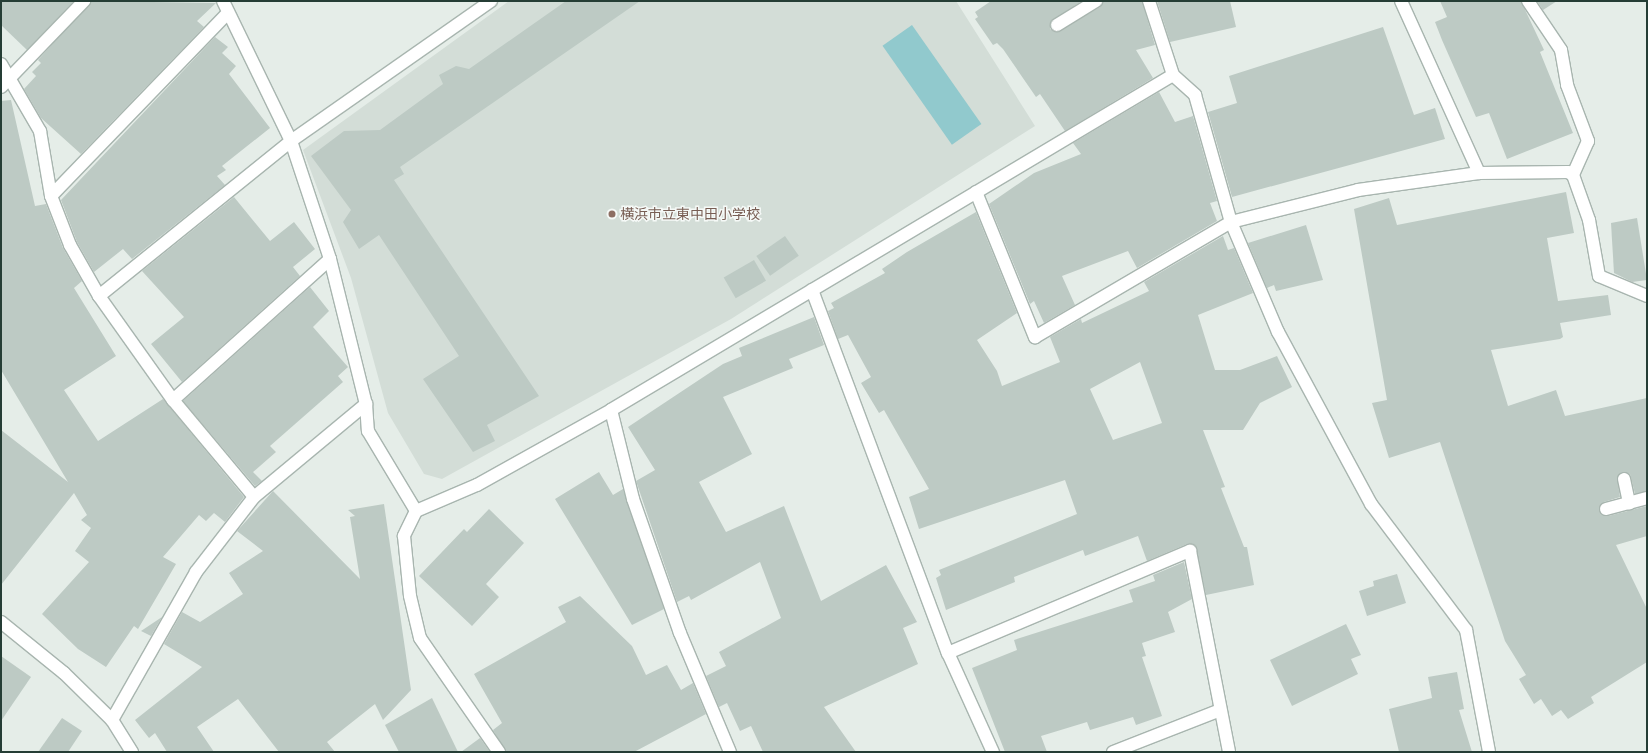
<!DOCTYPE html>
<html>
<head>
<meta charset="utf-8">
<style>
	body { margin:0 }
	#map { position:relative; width:1648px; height:753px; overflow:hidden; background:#e5ede8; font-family:"Roboto Condensed","Noto Sans JP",sans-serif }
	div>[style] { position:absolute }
	.built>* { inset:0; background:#d3ddd7 }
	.water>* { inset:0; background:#91c9cd; transform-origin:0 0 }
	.building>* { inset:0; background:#bdcac4; transform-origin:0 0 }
	.roads { filter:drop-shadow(1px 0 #a8b5af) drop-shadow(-1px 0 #a8b5af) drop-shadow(0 1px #a8b5af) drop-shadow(0 -1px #a8b5af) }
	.service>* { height:12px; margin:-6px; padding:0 6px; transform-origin:6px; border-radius:6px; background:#fff }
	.minor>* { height:12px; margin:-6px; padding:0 6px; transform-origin:6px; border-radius:6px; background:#fff }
	.tertiary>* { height:12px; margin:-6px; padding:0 6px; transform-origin:6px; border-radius:6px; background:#fff }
	.dots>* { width:11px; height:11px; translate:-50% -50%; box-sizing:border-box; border:2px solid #f5f9f7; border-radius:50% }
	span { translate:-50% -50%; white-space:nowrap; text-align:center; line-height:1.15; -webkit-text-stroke:3px #f5f9f7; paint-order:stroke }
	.education-label { font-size:14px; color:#785e54 }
	.left { translate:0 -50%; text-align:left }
	.frame { position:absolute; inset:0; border:2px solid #253d35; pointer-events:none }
</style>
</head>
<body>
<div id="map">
	<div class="built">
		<i style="clip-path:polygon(509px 1px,956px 1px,1035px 126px,731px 319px,442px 479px,424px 474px,388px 413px,351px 278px,303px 150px)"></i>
	</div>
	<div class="water">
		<i style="left:912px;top:25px;width:121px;height:36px;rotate:55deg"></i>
	</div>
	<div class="building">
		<i style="clip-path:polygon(1px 1px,74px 1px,27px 50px,1px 25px)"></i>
		<i style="clip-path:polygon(91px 1px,216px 3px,197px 21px,204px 27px,81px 154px,41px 118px,24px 89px,36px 76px,32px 72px,41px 63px,38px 60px)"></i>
		<i style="clip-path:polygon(566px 1px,640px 1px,400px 167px,404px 174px,394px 180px,539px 396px,487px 425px,495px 441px,473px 452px,423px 379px,459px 356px,379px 235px,359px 249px,343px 222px,351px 210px,311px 156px,344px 131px,380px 130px,443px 84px,439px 75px,456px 66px,469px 69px)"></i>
		<i style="clip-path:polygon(991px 1px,1082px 1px,1051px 21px,1050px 29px,1057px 32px,1100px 7px,1103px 1px,1142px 1px,1155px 45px,1136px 50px,1153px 78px,1065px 131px,1040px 94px,1036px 97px,1003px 49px,997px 43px,993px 45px,975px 19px,978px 17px,975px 12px)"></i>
		<i style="clip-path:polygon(1157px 1px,1230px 1px,1236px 27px,1170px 42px)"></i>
		<i style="clip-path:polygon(1440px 1px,1521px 1px,1544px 50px,1540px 52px,1573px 133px,1507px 159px,1489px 113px,1476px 117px,1442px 40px,1435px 22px,1447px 17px)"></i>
		<i style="clip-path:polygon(1537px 1px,1557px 1px,1543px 10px)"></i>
		<i style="clip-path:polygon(1383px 27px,1414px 115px,1435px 108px,1445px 139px,1232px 197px,1208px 112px,1237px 103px,1229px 76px)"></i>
		<i style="clip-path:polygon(215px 37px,228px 47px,222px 53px,236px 66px,229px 74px,270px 128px,222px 166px,226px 170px,217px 176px,225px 185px,132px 259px,123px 249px,94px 272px,77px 242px,61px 200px)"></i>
		<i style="clip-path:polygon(1159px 92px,1175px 122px,1193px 116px,1217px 201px,1210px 203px,1217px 221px,1137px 268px,1128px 251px,1062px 276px,1075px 305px,1044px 323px,1034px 301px,1030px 304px,989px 204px,1034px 173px,1081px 154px,1073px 143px)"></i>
		<i style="clip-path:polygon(11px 100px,35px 206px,46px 204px,63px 248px,82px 281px,74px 288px,116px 356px,64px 390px,98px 441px,163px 399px,244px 497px,225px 522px,214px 513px,206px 521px,199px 515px,163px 557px,176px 564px,138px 629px,134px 626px,106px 667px,78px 649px,42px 614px,89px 562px,75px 551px,91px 528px,81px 520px,87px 515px,74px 493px,1px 585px,1px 430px,68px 482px,1px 370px,1px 101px)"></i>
		<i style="clip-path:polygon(1566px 192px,1574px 233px,1547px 238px,1558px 301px,1608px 295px,1611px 315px,1560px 323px,1563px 337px,1560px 339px,1491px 350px,1508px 406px,1556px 390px,1565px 416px,1647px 398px,1647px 491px,1635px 494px,1630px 474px,1622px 472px,1617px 477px,1620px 497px,1604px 502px,1599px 507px,1601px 515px,1608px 516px,1647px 506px,1647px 536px,1616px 545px,1647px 609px,1647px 662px,1591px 697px,1594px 703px,1568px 719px,1561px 710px,1552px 716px,1541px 699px,1534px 704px,1519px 679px,1526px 675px,1505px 641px,1440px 442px,1389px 458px,1372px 403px,1387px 400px,1354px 209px,1389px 198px,1397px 225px)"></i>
		<i style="clip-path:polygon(234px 197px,270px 241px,294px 222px,315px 249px,293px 267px,300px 276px,182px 382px,151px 344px,184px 317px,142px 271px)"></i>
		<i style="clip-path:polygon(evenodd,976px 212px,1017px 313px,977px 340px,997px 371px,1002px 386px,1060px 362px,1050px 337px,1081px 319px,1082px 323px,1149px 291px,1144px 282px,1223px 236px,1228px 250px,1234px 248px,1253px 293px,1198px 315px,1215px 370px,1240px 370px,1277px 356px,1292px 387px,1260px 403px,1243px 430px,1203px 430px,1225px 487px,1221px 488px,1244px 547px,1247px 547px,1254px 585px,1206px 595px,1195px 545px,1187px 544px,1147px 561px,1138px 536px,1085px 556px,1083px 550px,1014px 577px,1015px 582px,946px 610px,936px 578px,941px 575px,939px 570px,1077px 514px,1065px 480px,919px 529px,909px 497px,929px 489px,884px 410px,879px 413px,861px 383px,871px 377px,848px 335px,838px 339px,828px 311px,834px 308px,831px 303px,885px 273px,882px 269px,907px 252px,976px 212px,1140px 362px,1162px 423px,1113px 440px,1090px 389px,1140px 362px)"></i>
		<i style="clip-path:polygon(1637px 218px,1647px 280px,1632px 282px,1614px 273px,1611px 223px)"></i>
		<i style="clip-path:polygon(1306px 225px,1323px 280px,1276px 291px,1274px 285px,1267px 288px,1248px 243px)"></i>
		<i style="left:785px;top:236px;width:24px;height:35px;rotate:55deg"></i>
		<i style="left:754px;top:260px;width:24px;height:35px;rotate:60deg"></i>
		<i style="clip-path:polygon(310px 287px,329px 311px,313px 327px,348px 367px,338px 376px,343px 382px,270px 446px,276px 452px,253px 472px,262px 481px,255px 486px,183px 401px)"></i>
		<i style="clip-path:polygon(814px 317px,824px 345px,789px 359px,793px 368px,723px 397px,752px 454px,699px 482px,726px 532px,784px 506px,821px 601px,886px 565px,917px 622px,903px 628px,918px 664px,824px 707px,856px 752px,763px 752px,751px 726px,740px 731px,727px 703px,719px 707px,706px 676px,726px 666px,719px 652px,781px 618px,760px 562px,691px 600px,689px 596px,677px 602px,636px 481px,655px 470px,628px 427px,723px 364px,742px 356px,739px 348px)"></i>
		<i style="clip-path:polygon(599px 472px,613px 495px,623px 489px,664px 609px,632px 625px,555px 499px)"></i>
		<i style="clip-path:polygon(273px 491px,360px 579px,350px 517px,355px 516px,348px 510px,384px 504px,411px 690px,383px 720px,375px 704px,327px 742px,335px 752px,279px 752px,238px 699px,197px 727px,214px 752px,167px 752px,155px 733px,149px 738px,135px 720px,202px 667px,164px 644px,182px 612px,200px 622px,243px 594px,229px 573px,263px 551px,237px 531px)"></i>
		<i style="clip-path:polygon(489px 509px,524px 543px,486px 584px,499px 597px,472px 626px,419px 576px,464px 529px,467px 532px)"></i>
		<i style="clip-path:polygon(1184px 562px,1192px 599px,1168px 612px,1175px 632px,1142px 643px,1146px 656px,1142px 657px,1162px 716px,1136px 725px,1133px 717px,1090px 730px,1087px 722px,1041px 736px,1047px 752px,1005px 752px,972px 668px,1017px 650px,1014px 640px,1133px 602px,1129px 590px,1155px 581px,1153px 575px)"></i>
		<i style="clip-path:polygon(1397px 574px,1406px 603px,1367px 616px,1359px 591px,1374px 586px,1373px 581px)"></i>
		<i style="clip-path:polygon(580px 596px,632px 646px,646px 675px,667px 665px,681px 690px,693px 683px,706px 714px,634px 752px,506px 752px,493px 730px,502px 723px,474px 674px,566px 622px,558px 607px)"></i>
		<i style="clip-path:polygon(162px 617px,151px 636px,141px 631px)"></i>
		<i style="clip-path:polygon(1346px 624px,1361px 655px,1351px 659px,1358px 674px,1292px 706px,1270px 660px)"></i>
		<i style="clip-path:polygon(1px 656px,31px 677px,1px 721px)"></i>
		<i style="clip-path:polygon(1457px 672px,1464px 709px,1459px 710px,1472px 752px,1399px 752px,1389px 709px,1432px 698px,1428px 677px)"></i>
		<i style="clip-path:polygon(432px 698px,458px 752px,399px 752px,385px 725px)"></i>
		<i style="clip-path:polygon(62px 718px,82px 731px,68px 752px,38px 752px)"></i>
		<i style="clip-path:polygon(480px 738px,490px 752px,461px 752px)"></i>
	</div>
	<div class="roads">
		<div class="service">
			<i style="left:1528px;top:1px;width:59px;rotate:56deg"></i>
			<i style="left:1561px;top:50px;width:36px;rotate:80deg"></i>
			<i style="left:1567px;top:85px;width:60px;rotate:69.4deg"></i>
			<i style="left:1588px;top:141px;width:37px;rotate:114deg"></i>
			<i style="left:1057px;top:25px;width:46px;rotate:-31.6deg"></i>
			<i style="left:1624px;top:479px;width:25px;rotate:78deg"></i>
			<i style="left:1606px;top:509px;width:42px;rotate:-15deg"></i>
		</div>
		<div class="minor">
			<i style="left:223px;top:1px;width:156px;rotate:64.1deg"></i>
			<i style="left:291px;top:141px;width:124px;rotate:71.7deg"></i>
			<i style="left:330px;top:259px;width:149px;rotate:76.1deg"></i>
			<i style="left:366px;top:404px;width:27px;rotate:86deg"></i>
			<i style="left:368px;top:431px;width:93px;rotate:59deg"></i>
			<i style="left:416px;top:511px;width:66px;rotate:-23.1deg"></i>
			<i style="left:477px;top:485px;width:154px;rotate:-29.2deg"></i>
			<i style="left:611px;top:410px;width:654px;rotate:-30.8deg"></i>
			<i style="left:1149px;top:1px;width:78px;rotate:72deg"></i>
			<i style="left:1173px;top:75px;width:30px;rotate:42deg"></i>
			<i style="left:1195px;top:95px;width:132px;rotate:74.2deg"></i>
			<i style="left:1231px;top:222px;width:120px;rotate:66.9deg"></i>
			<i style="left:1278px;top:332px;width:196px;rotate:61.6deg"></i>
			<i style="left:1371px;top:504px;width:158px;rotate:53deg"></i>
			<i style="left:1466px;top:630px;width:124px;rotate:79.3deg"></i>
			<i style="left:1401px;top:1px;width:189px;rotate:65.6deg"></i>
			<i style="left:1px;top:64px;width:78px;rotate:59.8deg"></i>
			<i style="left:40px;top:131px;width:66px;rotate:80.4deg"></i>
			<i style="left:51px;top:196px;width:53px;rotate:68.8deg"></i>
			<i style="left:70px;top:245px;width:59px;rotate:60.4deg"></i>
			<i style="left:99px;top:296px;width:128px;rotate:54.6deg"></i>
			<i style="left:173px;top:400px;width:126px;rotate:50.1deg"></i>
			<i style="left:1px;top:87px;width:120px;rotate:-46deg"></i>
			<i style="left:976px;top:192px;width:157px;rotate:67.9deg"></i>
			<i style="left:1035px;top:337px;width:227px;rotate:-30.4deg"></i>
			<i style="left:1231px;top:222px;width:131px;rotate:-14.1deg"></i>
			<i style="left:1358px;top:190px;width:122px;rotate:-8deg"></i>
			<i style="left:1479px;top:173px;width:89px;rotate:-0.6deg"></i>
			<i style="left:1568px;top:172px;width:6px;rotate:31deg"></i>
			<i style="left:1573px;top:175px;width:48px;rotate:70.4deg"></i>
			<i style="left:1589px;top:220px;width:57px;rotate:79.9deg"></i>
			<i style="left:1599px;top:276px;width:52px;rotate:22.6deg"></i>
			<i style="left:51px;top:196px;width:255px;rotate:-46deg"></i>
			<i style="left:812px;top:290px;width:388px;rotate:69.5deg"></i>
			<i style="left:948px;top:653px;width:109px;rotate:65.6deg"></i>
			<i style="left:99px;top:296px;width:247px;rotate:-38.9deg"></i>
			<i style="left:291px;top:141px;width:244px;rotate:-35deg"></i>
			<i style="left:173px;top:400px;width:211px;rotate:-41.9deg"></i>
			<i style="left:611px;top:410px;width:92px;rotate:76.1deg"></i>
			<i style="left:633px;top:499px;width:142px;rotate:70.7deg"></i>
			<i style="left:680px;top:633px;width:129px;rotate:67.2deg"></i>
			<i style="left:416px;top:511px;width:28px;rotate:116deg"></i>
			<i style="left:404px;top:536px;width:60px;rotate:84.3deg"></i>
			<i style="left:410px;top:596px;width:43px;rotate:76.6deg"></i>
			<i style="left:420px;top:638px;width:139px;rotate:55.3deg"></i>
			<i style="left:948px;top:653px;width:263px;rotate:-22.9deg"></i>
			<i style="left:1190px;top:551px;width:205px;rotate:79deg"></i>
			<i style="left:112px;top:720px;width:170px;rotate:-60.4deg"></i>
			<i style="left:196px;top:572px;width:95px;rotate:-52.3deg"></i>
			<i style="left:254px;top:497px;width:146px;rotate:-39.7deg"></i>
			<i style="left:1113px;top:752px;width:115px;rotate:-21.4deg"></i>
		</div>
		<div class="tertiary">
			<i style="left:1px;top:622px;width:81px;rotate:39deg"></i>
			<i style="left:64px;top:673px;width:67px;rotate:44.4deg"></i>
			<i style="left:112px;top:720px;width:38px;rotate:58deg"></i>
		</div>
	</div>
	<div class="dots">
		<i style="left:612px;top:214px;background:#8d6e63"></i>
	</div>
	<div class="education-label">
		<span class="left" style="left:620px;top:214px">横浜市立東中田小学校</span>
	</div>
	<div class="frame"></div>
</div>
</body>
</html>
